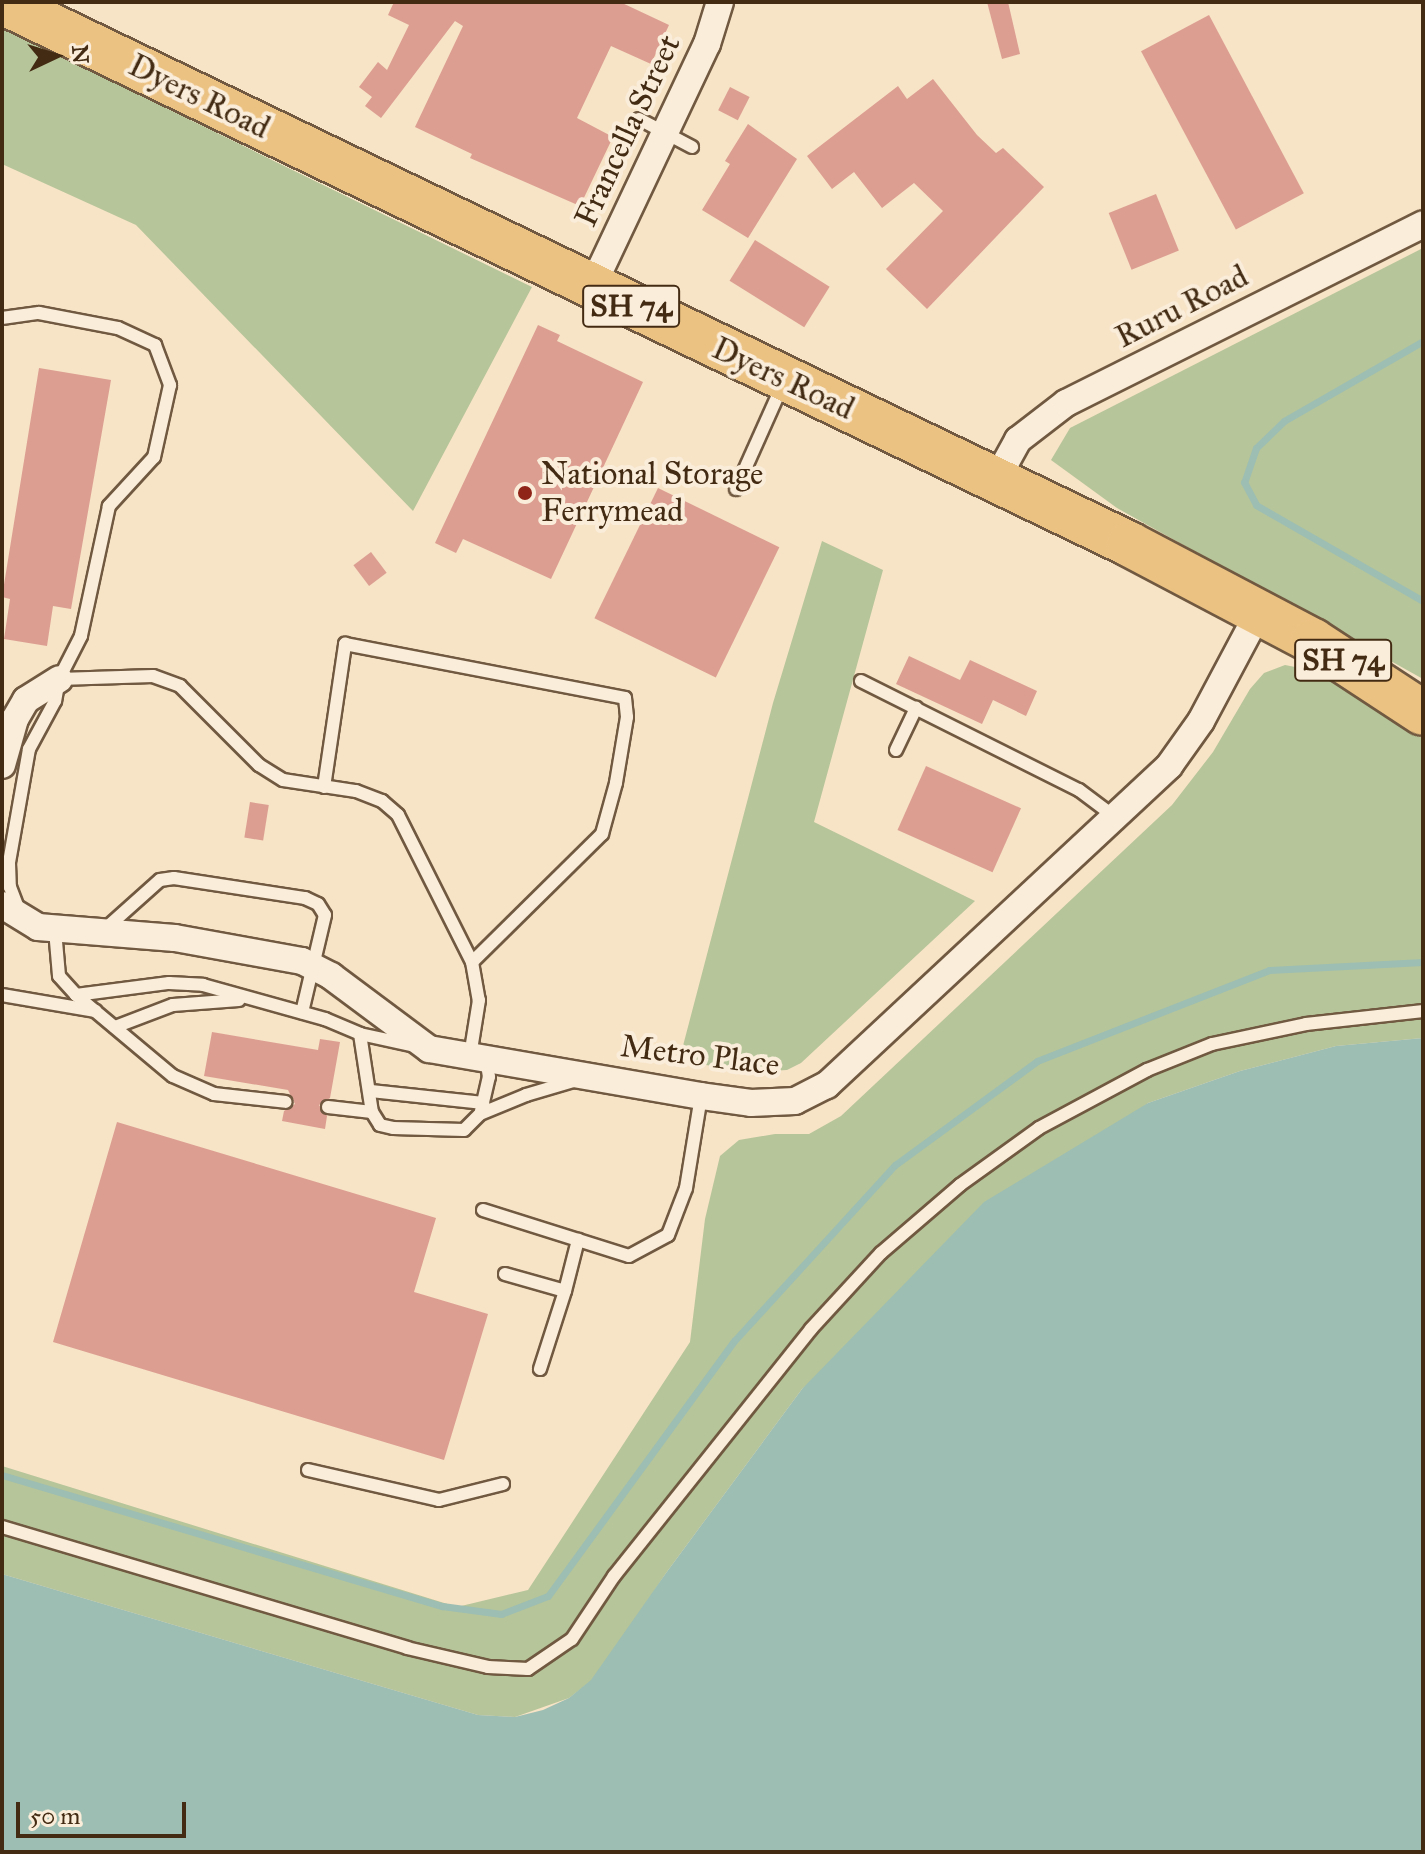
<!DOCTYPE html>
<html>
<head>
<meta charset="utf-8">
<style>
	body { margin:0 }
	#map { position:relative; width:1425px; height:1854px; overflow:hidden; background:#f7e3c6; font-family:"IM FELL Great Primer",serif }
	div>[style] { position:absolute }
	.green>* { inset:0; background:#b6c59a }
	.water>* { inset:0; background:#9dbeb2 }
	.stream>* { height:7px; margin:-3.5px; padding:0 3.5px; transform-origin:3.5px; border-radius:3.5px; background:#9dbeb2 }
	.building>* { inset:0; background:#dc9e91; transform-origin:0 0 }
	.roads { filter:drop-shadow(2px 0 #705940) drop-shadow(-2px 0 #705940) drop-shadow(0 2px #705940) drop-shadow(0 -2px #705940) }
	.lane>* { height:12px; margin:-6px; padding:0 6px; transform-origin:6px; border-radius:6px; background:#faedda }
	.street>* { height:26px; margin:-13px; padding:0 13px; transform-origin:13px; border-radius:13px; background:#faedda }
	.highway>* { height:44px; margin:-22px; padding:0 22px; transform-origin:22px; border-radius:22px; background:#ecc283 }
	.dots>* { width:22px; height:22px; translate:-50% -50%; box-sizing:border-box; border:4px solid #faedda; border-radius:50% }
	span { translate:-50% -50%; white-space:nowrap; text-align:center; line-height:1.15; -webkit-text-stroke:8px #faedda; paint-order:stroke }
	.shield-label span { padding:2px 6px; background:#faedda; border:2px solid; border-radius:6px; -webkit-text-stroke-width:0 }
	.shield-label { font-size:30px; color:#432b13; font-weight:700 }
	.street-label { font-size:32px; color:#432b13 }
	.poi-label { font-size:32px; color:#432b13 }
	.left { translate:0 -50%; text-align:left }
	.frame { position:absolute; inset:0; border:4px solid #432b13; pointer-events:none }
	.north { position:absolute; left:16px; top:16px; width:80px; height:80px; -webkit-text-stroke:6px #faedda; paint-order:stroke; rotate:86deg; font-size:22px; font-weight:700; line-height:32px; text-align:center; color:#432b13 }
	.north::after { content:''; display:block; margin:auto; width:28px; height:36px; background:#432b13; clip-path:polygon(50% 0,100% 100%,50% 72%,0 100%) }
	.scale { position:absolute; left:16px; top:1802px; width:170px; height:36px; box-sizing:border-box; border:4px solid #432b13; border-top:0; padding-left:10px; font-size:24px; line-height:28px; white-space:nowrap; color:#432b13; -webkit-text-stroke:6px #faedda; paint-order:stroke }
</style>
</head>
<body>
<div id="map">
	<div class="green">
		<i style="clip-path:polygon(2px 28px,532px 287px,413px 511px,136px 225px,2px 164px)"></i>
		<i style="clip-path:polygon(1423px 248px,1423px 679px,1117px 508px,1051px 460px,1070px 428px)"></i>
		<i style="clip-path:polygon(822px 541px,883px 570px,814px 822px,975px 901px,801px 1063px,787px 1070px,753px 1072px,679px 1061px,773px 703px)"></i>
		<i style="clip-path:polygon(1285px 665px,1310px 670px,1343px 685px,1423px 739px,1423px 1038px,1336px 1046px,1240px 1071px,1148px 1103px,802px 1389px,666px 1573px,616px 1648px,591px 1681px,569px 1698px,515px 1717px,478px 1715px,2px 1574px,2px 1466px,457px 1607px,528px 1590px,690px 1342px,705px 1219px,720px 1156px,739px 1140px,775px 1134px,809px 1134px,841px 1116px,1172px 805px,1213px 752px,1250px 689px,1264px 673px)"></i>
	</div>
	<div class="water">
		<i style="clip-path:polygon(1423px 1038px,1423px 1852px,2px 1852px,2px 1574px,478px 1715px,515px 1717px,543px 1710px,569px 1698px,591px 1680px,666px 1573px,802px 1389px,984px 1202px,1148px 1103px,1240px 1071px,1336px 1046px)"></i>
	</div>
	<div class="stream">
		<i style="left:1423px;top:341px;width:160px;rotate:150.1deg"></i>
		<i style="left:1284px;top:421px;width:39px;rotate:136deg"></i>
		<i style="left:1256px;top:448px;width:36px;rotate:109deg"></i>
		<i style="left:1244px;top:482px;width:26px;rotate:62deg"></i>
		<i style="left:1256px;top:505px;width:193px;rotate:29.9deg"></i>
		<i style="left:2px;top:1475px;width:459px;rotate:16.6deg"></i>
		<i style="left:442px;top:1606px;width:60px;rotate:7.7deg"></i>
		<i style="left:501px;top:1614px;width:50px;rotate:-21deg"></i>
		<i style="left:548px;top:1596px;width:317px;rotate:-53.9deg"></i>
		<i style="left:735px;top:1340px;width:237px;rotate:-47.6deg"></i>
		<i style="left:895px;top:1165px;width:176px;rotate:-36.2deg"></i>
		<i style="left:1037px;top:1061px;width:249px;rotate:-21.4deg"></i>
		<i style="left:1269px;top:970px;width:154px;rotate:-3deg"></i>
	</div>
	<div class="building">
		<i style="clip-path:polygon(394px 2px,620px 2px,669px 25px,651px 64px,611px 46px,577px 118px,613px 137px,580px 206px,470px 158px,472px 154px,415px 127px,463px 26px,455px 21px,381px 118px,365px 106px,372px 97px,359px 87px,378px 62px,387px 70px,409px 25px,388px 15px)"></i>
		<i style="clip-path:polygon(987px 2px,1008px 2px,1020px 54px,1002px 59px)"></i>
		<i style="left:1209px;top:15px;width:202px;height:77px;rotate:62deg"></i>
		<i style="clip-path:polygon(933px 79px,977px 135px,996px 153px,1003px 148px,1044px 187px,927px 309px,886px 269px,943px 211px,914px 183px,882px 208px,854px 172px,832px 189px,807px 156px,898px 86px,907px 99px)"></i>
		<i style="left:730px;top:87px;width:22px;height:26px;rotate:27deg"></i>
		<i style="clip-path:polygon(748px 124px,797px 159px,748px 238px,702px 210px,730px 164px,725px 161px)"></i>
		<i style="left:1156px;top:194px;width:61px;height:51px;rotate:68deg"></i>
		<i style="left:755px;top:240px;width:88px;height:48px;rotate:32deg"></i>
		<i style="clip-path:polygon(538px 325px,560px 335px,557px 341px,643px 382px,551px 579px,463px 539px,456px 553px,435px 543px)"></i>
		<i style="clip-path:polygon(39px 368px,111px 380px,71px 609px,53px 606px,47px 646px,4px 639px,10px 599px,2px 597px)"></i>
		<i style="left:658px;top:488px;width:135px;height:145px;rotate:26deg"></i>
		<i style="left:371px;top:552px;width:26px;height:22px;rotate:53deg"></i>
		<i style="clip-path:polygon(909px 656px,960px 680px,970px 660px,1037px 691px,1026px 716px,993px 700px,982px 724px,896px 684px)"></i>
		<i style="left:926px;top:766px;width:104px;height:70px;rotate:24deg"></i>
		<i style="left:250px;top:802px;width:19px;height:36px;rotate:9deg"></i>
		<i style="clip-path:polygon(212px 1032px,318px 1050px,320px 1039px,340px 1042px,330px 1098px,319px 1105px,327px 1116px,325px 1129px,282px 1121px,284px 1111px,295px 1104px,288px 1090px,204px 1076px)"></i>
		<i style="clip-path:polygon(117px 1122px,436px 1218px,414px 1292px,488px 1314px,444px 1460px,53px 1342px)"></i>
	</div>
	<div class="roads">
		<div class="lane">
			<i style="left:639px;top:119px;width:60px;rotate:27.8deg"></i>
			<i style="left:2px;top:318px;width:37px;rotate:-8deg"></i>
			<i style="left:39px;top:313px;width:80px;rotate:10.8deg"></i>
			<i style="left:118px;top:328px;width:41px;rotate:24.7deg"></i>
			<i style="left:155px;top:345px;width:43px;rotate:69.4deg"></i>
			<i style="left:170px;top:385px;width:74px;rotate:102.5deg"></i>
			<i style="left:154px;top:457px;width:67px;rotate:132.6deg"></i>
			<i style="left:109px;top:506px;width:133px;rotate:102.2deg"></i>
			<i style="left:81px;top:636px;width:48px;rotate:117.1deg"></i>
			<i style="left:59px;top:679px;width:22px;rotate:100deg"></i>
			<i style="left:55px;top:701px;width:55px;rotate:118.4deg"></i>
			<i style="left:29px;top:749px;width:116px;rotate:100deg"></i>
			<i style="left:9px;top:863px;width:24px;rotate:88deg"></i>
			<i style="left:10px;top:887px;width:25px;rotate:69deg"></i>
			<i style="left:736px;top:489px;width:113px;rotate:-65.9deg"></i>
			<i style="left:59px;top:679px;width:94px;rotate:-1.8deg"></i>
			<i style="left:153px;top:676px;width:29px;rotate:20deg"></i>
			<i style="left:180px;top:686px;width:112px;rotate:45deg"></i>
			<i style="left:259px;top:765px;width:28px;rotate:32deg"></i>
			<i style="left:283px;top:780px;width:74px;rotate:8.6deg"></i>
			<i style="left:356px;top:791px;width:28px;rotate:21deg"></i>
			<i style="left:382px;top:801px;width:21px;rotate:41deg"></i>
			<i style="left:398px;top:815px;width:165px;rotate:63.3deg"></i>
			<i style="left:472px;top:962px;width:39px;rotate:80deg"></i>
			<i style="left:479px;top:1000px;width:57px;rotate:99.1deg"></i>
			<i style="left:861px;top:681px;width:244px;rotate:26.6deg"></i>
			<i style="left:1079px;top:790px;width:45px;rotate:36.9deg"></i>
			<i style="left:896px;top:750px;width:47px;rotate:-64.5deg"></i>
			<i style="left:324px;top:787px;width:145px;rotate:-81.6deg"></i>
			<i style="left:345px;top:644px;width:285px;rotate:10.9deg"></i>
			<i style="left:625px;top:698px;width:19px;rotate:84deg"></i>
			<i style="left:627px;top:717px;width:67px;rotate:99.5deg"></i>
			<i style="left:616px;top:783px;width:53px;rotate:105.4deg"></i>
			<i style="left:602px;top:834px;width:182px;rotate:135.4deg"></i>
			<i style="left:55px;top:930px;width:46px;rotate:85deg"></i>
			<i style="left:59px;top:976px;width:25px;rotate:48deg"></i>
			<i style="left:76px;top:995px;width:126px;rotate:39.9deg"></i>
			<i style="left:173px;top:1076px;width:45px;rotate:23.7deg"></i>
			<i style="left:214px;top:1094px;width:72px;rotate:6.3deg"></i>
			<i style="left:104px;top:930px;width:75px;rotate:-41.8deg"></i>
			<i style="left:160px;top:880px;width:14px;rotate:-8deg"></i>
			<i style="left:174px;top:878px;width:133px;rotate:8.7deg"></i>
			<i style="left:305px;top:898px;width:14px;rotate:25deg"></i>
			<i style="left:318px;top:904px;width:13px;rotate:58deg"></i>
			<i style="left:325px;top:915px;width:100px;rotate:103.3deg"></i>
			<i style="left:2px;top:995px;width:95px;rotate:9.7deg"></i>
			<i style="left:76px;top:995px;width:94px;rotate:-7.4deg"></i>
			<i style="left:169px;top:983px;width:34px;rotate:3deg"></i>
			<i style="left:203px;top:985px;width:127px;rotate:15.6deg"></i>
			<i style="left:325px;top:1019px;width:38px;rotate:23deg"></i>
			<i style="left:360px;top:1034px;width:56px;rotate:12.3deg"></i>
			<i style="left:115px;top:1027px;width:62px;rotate:-20.8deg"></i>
			<i style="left:173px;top:1005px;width:66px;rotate:-4.3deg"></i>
			<i style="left:360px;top:1034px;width:79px;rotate:81.3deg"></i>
			<i style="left:372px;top:1112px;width:15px;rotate:58deg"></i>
			<i style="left:380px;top:1125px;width:13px;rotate:13deg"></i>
			<i style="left:393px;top:1128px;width:71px;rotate:1.6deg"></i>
			<i style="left:464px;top:1130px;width:23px;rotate:-45deg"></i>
			<i style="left:480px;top:1114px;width:50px;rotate:-22.4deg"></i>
			<i style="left:526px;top:1095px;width:53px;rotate:-16.4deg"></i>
			<i style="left:371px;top:1091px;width:113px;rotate:6.1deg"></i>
			<i style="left:328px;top:1107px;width:44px;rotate:6.5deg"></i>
			<i style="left:481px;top:1111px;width:35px;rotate:-77deg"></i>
			<i style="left:489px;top:1077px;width:18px;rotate:-99deg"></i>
			<i style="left:483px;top:1210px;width:153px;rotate:17.5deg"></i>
			<i style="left:629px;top:1256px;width:44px;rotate:-28.3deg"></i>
			<i style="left:668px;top:1235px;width:50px;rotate:-69deg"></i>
			<i style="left:686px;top:1188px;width:93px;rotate:-80.7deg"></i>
			<i style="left:505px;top:1274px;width:62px;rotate:15.8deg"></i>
			<i style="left:565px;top:1291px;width:82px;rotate:107.8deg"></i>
			<i style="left:565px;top:1291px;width:53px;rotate:-75.7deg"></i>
			<i style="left:308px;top:1470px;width:134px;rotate:12.9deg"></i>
			<i style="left:439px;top:1500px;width:66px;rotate:-14deg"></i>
			<i style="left:2px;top:1527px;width:423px;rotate:16.6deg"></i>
			<i style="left:407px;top:1648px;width:83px;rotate:13.2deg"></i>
			<i style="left:488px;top:1667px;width:40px;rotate:2.9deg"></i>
			<i style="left:528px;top:1669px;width:53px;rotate:-34.3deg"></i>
			<i style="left:572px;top:1639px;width:76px;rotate:-56.3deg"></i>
			<i style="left:614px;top:1576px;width:316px;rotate:-51.4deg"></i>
			<i style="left:811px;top:1329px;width:103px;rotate:-47.4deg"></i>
			<i style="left:881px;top:1253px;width:104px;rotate:-40.7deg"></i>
			<i style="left:960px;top:1185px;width:97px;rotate:-35.8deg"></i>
			<i style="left:1039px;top:1128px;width:123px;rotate:-28.2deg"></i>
			<i style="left:1147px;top:1070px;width:70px;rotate:-21.8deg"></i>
			<i style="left:1212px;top:1044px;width:96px;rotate:-12deg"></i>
			<i style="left:1306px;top:1024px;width:118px;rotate:-6.3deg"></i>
		</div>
		<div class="street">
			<i style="left:592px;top:287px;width:269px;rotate:-64.7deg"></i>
			<i style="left:707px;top:44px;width:44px;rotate:-72.8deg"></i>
			<i style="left:996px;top:480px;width:46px;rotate:-61.2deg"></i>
			<i style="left:1018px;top:440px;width:61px;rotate:-37.6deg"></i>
			<i style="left:1066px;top:403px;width:399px;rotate:-26.6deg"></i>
			<i style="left:2px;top:765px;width:48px;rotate:-74.2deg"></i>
			<i style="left:15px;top:719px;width:22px;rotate:-60deg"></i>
			<i style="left:26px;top:700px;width:39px;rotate:-32deg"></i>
			<i style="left:2px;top:905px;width:42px;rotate:31.4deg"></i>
			<i style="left:38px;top:927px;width:137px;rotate:4.6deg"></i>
			<i style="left:175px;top:938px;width:129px;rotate:10.3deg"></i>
			<i style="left:302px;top:961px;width:33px;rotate:27deg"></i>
			<i style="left:331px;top:976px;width:122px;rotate:36.7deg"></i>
			<i style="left:429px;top:1049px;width:276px;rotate:9.8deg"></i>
			<i style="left:701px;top:1096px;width:50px;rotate:8deg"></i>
			<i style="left:751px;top:1103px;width:44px;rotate:-2.6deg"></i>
			<i style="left:795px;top:1101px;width:36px;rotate:-27deg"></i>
			<i style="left:827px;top:1085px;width:468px;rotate:-43deg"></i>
			<i style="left:1169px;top:766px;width:55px;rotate:-54.6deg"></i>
			<i style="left:1201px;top:721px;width:123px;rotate:-62deg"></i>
		</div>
		<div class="highway">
			<i style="left:2px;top:2px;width:1251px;rotate:25.68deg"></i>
			<i style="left:1129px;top:544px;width:208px;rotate:27.8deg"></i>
			<i style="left:1313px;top:641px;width:131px;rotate:33.2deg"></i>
		</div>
	</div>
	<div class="dots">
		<i style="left:525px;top:493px;background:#8f2418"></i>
	</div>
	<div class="shield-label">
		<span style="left:631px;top:306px">SH 74</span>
		<span style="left:1343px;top:660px">SH 74</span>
	</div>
	<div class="street-label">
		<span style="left:199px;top:97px;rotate:26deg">Dyers Road</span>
		<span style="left:628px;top:131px;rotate:-65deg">Francella Street</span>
		<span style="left:1182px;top:307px;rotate:-27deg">Ruru Road</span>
		<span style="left:783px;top:379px;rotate:25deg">Dyers Road</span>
		<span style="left:700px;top:1056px;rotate:7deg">Metro Place</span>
	</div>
	<div class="poi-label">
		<span class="left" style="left:541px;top:493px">National Storage<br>Ferrymead</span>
	</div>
	<div class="frame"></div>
	<div class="north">N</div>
	<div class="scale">50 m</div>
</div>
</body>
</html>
